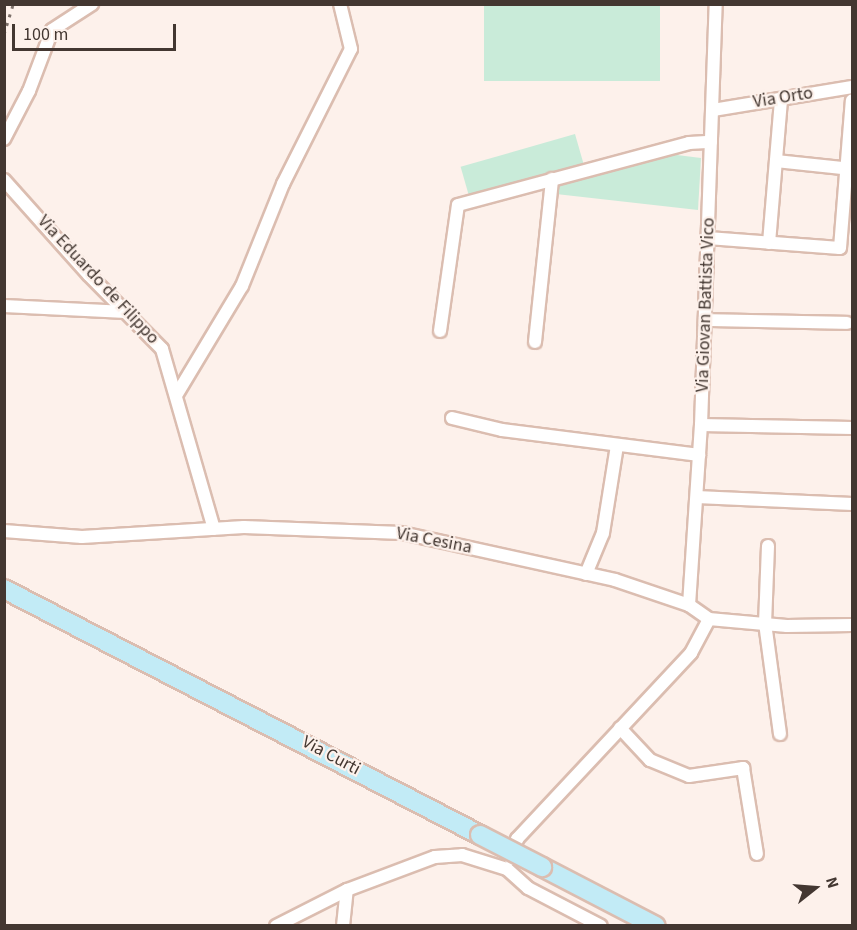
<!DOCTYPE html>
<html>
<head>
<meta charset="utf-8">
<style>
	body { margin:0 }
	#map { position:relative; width:857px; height:930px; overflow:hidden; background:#fdf1eb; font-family:"Source Sans 3",sans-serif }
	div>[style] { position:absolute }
	.green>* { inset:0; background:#c9ebd9; transform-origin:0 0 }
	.roads { filter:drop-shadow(2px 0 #dbbdb0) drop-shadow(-2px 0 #dbbdb0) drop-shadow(0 2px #dbbdb0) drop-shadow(0 -2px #dbbdb0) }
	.street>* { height:12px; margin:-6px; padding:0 6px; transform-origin:6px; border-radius:6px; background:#fff }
	.secondary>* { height:18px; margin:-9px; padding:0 9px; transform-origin:9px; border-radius:9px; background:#c2ebf6 }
	.rail>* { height:3px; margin-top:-1.5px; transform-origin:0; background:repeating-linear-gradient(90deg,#7c706a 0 3px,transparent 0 9px) }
	.bridges { filter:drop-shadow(2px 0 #dbbdb0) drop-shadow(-2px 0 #dbbdb0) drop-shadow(0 2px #dbbdb0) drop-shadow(0 -2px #dbbdb0) }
	.secondary-bridge>* { height:18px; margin:-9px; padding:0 9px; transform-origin:9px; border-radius:9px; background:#c2ebf6 }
	span { translate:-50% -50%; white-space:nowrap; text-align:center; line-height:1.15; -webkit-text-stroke:4.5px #fdf1eb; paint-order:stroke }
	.street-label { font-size:18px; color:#433731 }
	.frame { position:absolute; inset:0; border:6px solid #433731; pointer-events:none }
	.north { position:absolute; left:785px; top:858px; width:60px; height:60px; -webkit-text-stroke:4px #fdf1eb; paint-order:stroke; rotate:73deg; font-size:16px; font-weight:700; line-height:24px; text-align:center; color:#433731 }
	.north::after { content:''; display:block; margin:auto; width:21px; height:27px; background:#433731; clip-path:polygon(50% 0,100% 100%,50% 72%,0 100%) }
	.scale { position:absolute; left:12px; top:24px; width:164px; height:27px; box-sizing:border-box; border:3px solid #433731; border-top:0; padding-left:8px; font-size:18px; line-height:21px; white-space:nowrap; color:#433731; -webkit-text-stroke:4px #fdf1eb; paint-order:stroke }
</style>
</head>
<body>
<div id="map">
	<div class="green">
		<i style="left:484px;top:5px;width:176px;height:76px"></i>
		<i style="left:575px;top:134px;width:33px;height:119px;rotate:74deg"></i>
		<i style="clip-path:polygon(669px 154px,701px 158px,698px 210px,556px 194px,557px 181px)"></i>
	</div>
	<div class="roads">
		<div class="street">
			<i style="left:713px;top:110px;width:141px;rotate:-9.4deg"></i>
			<i style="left:4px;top:139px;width:54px;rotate:-62.5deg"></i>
			<i style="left:29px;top:91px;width:65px;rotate:-69.3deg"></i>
			<i style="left:52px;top:30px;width:48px;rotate:-33deg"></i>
			<i style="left:776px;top:161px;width:76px;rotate:6deg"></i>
			<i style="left:4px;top:180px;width:127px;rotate:48.2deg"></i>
			<i style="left:89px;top:275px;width:104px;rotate:45.4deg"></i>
			<i style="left:162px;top:349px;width:187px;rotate:73.9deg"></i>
			<i style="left:708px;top:238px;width:132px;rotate:4.3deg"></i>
			<i style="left:840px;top:248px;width:148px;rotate:-85.4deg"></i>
			<i style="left:769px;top:243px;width:144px;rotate:-85.2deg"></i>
			<i style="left:4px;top:306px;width:122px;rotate:2.8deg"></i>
			<i style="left:705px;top:320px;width:142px;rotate:1.2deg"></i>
			<i style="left:440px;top:331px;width:127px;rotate:-81.9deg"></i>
			<i style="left:458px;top:205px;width:239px;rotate:-15deg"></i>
			<i style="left:689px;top:143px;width:22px;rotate:-3deg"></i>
			<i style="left:535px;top:342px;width:164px;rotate:-84deg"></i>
			<i style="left:177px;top:394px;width:126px;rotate:-59deg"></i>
			<i style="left:242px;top:286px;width:110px;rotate:-68.1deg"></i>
			<i style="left:283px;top:184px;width:151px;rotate:-63.3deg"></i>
			<i style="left:351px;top:49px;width:46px;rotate:-103.7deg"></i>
			<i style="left:452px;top:418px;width:51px;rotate:13.5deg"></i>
			<i style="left:502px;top:430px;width:199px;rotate:7.2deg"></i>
			<i style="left:701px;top:425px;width:151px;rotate:1.1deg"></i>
			<i style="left:697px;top:497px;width:155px;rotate:2.6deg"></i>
			<i style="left:4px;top:531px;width:78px;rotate:4.4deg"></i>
			<i style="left:82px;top:537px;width:162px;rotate:-3.5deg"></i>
			<i style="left:244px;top:527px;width:158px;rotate:2.2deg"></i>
			<i style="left:402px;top:533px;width:218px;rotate:12.4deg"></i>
			<i style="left:615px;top:580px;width:78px;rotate:18.7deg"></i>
			<i style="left:689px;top:605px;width:24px;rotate:35deg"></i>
			<i style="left:709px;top:619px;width:78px;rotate:5.1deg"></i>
			<i style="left:787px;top:626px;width:65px;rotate:-0.9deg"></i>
			<i style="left:768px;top:546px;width:77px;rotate:92.2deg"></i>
			<i style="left:765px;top:623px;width:112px;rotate:82.3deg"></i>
			<i style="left:586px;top:574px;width:44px;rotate:-67.5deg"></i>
			<i style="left:603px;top:533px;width:88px;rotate:-80.9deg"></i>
			<i style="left:689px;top:605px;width:180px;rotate:-86.2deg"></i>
			<i style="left:701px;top:425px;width:421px;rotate:-88deg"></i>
			<i style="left:620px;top:728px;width:44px;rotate:46.8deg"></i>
			<i style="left:650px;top:760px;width:42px;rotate:22.3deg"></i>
			<i style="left:689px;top:776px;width:55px;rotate:-8.4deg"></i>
			<i style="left:743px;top:768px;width:87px;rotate:80.8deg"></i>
			<i style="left:511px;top:859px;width:21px;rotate:-73deg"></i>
			<i style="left:517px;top:839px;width:255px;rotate:-46.9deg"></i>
			<i style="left:691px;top:653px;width:38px;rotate:-62deg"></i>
			<i style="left:276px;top:926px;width:80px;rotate:-26.9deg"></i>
			<i style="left:347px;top:890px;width:94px;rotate:-20.6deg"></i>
			<i style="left:435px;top:857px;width:27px;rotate:-4deg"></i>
			<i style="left:462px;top:855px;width:47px;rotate:17.3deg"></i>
			<i style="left:507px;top:869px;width:28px;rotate:42deg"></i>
			<i style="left:528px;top:888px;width:82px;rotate:27.5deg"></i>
			<i style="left:343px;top:926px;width:36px;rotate:-84deg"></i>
		</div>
		<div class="secondary">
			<i style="left:4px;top:589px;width:536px;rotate:27.33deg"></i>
			<i style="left:542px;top:867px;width:128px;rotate:27.4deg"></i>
		</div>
	</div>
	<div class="rail">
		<i style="left:4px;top:34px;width:31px;rotate:-73deg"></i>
	</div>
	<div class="bridges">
		<div class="secondary-bridge">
			<i style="left:480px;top:835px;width:70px;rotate:27.3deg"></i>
		</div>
	</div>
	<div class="street-label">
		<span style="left:783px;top:98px;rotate:-9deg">Via Orto</span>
		<span style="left:98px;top:280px;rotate:47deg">Via Eduardo de Filippo</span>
		<span style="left:706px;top:305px;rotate:-88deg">Via Giovan Battista Vico</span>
		<span style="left:434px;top:541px;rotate:11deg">Via Cesina</span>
		<span style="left:331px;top:756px;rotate:28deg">Via Curti</span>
	</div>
	<div class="frame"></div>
	<div class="north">N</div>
	<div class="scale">100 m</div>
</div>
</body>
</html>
